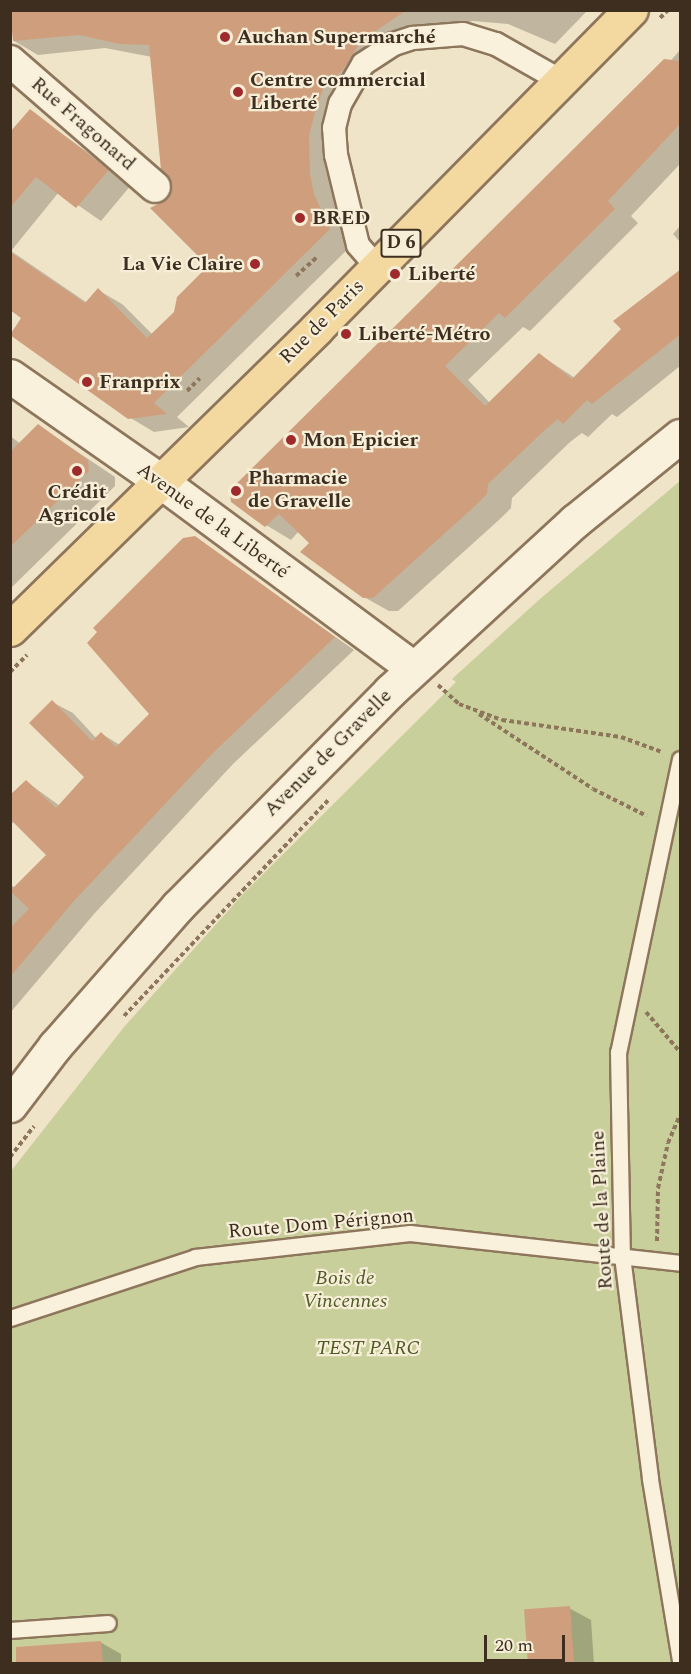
<!DOCTYPE html>
<html>
<head>
<meta charset="utf-8">
<style>
	body { margin:0 }
	#map { position:relative; width:691px; height:1674px; overflow:hidden; background:#f0e4c8; font-family:Spectral,serif }
	div>[style] { position:absolute }
	.green>* { inset:0; background:#c9cf9b }
	.shadow>* { inset:0; background:#0003 }
	.building>* { inset:0; background:#cf9f7d; transform-origin:0 0 }
	.path>* { height:4px; margin-top:-2px; transform-origin:0; background:repeating-linear-gradient(90deg,#8d765c 0 4.5px,transparent 0 7.5px) }
	.roads { filter:drop-shadow(2px 0 #8d765c) drop-shadow(-2px 0 #8d765c) drop-shadow(0 2px #8d765c) drop-shadow(0 -2px #8d765c) }
	.service>* { height:15px; margin:-7.5px; padding:0 7.5px; transform-origin:7.5px; border-radius:7.5px; background:#faf1dc }
	.pedestrian>* { height:22px; margin:-11px; padding:0 11px; transform-origin:11px; border-radius:11px; background:#faf1dc }
	.minor>* { height:30px; margin:-15px; padding:0 15px; transform-origin:15px; border-radius:15px; background:#faf1dc }
	.tertiary>* { height:33px; margin:-16.5px; padding:0 16.5px; transform-origin:16.5px; border-radius:16.5px; background:#faf1dc }
	.secondary>* { height:33px; margin:-16.5px; padding:0 16.5px; transform-origin:16.5px; border-radius:16.5px; background:#faf1dc }
	.primary>* { height:33px; margin:-16.5px; padding:0 16.5px; transform-origin:16.5px; border-radius:16.5px; background:#f3d9a0 }
	.dots>* { width:16px; height:16px; translate:-50% -50%; box-sizing:border-box; border:3px solid #f7eed8; border-radius:50% }
	span { translate:-50% -50%; white-space:nowrap; text-align:center; line-height:1.15; -webkit-text-stroke:4.5px #f7eed8; paint-order:stroke }
	.shield-label span { padding:2px 4px; background:#f7eed8; border:2px solid; border-radius:4px; -webkit-text-stroke-width:0 }
	.shield-label { font-size:18px; color:#3d2e20; font-weight:700 }
	.poi-label { font-size:20px; color:#3d2e20; font-weight:700 }
	.left { translate:0 -50%; text-align:left }
	.right { translate:-100% -50%; text-align:right }
	.street-label { font-size:20px; color:#3d2e20 }
	.park-label { font-size:20px; color:#4d5a26; font-style:italic }
	.frame { position:absolute; inset:0; border:12px solid #3d2e20; pointer-events:none }
	.scale { position:absolute; left:484px; top:1635px; width:81px; height:27px; box-sizing:border-box; border:3px solid #3d2e20; border-top:0; padding-left:8px; font-size:18px; line-height:21px; white-space:nowrap; color:#3d2e20; -webkit-text-stroke:4px #f7eed8; paint-order:stroke }
</style>
</head>
<body>
<div id="map">
	<div class="green">
		<i style="clip-path:polygon(680px 481px,680px 1663px,11px 1663px,11px 1171px,124px 1027px,244px 893px,456px 682px,452px 679px,541px 598px)"></i>
	</div>
	<div class="shadow">
		<i style="clip-path:polygon(10px 10px,588px 10px,555px 44px,508px 24px,473px 21px,421px 33px,386px 54px,367px 83px,348px 101px,335px 137px,354px 243px,177px 417px,189px 427px,154px 432px,129px 417px,10px 308px,10px 135px,30px 111px,132px 184px,101px 221px,59px 192px,11px 251px,86px 302px,98px 290px,122px 304px,153px 335px,175px 313px,210px 266px,169px 200px,174px 190px,152px 57px,105px 48px,38px 55px,14px 41px)"></i>
		<i style="clip-path:polygon(680px 50px,680px 164px,631px 216px,638px 223px,530px 331px,523px 327px,468px 380px,490px 403px,540px 355px,575px 378px,680px 271px,680px 366px,617px 417px,612px 414px,588px 437px,582px 433px,570px 442px,512px 498px,511px 508px,500px 519px,398px 611px,389px 611px,364px 597px,299px 531px,291px 540px,266px 525px)"></i>
		<i style="clip-path:polygon(680px 226px,680px 242px,673px 234px)"></i>
		<i style="clip-path:polygon(39px 426px,115px 477px,115px 486px,10px 589px,10px 436px,21px 444px)"></i>
		<i style="clip-path:polygon(195px 538px,354px 650px,233px 764px,94px 914px,10px 1013px,10px 884px,15px 888px,48px 855px,15px 821px,10px 825px,10px 798px,27px 782px,60px 806px,86px 777px,52px 702px,73px 713px,97px 739px,102px 734px,120px 745px,151px 714px)"></i>
		<i style="clip-path:polygon(569px 1608px,591px 1620px,594px 1664px,530px 1664px)"></i>
		<i style="clip-path:polygon(100px 1642px,121px 1654px,121px 1664px,10px 1664px,47px 1659px)"></i>
	</div>
	<div class="building">
		<i style="clip-path:polygon(10px 10px,407px 10px,362px 40px,343px 70px,324px 87px,316px 108px,309px 136px,310px 174px,314px 194px,330px 229px,154px 403px,167px 414px,128px 419px,10px 335px,21px 318px,10px 310px,10px 252px,85px 303px,98px 288px,147px 338px,174px 312px,177px 297px,208px 266px,150px 208px,168px 199px,172px 190px,171px 181px,161px 170px,149px 45px,119px 44px,79px 35px,13px 41px)"></i>
		<i style="clip-path:polygon(664px 59px,681px 61px,681px 123px,608px 201px,615px 209px,505px 318px,499px 313px,445px 366px,485px 406px,539px 353px,572px 379px,621px 329px,613px 321px,681px 269px,681px 334px,592px 404px,587px 400px,563px 424px,558px 419px,546px 429px,488px 484px,487px 494px,475px 506px,373px 598px,363px 598px,300px 552px,309px 543px,279px 514px,265px 527px,231px 502px,230px 490px)"></i>
		<i style="clip-path:polygon(30px 109px,109px 170px,76px 208px,36px 177px,10px 208px,10px 132px)"></i>
		<i style="clip-path:polygon(38px 424px,88px 460px,89px 471px,10px 547px,10px 452px)"></i>
		<i style="clip-path:polygon(195px 536px,335px 637px,213px 753px,73px 902px,10px 977px,10px 928px,29px 909px,10px 891px,46px 855px,10px 819px,10px 795px,26px 780px,56px 808px,84px 777px,29px 723px,52px 700px,92px 741px,101px 732px,116px 747px,149px 714px,87px 643px,97px 632px,93px 628px,183px 538px)"></i>
		<i style="left:570px;top:1606px;width:58px;height:46px;rotate:86deg"></i>
		<i style="clip-path:polygon(101px 1641px,103px 1664px,16px 1664px,16px 1647px)"></i>
	</div>
	<div class="path">
		<i style="left:660px;top:18px;width:11px;rotate:-45deg"></i>
		<i style="left:296px;top:276px;width:28px;rotate:-42deg"></i>
		<i style="left:187px;top:391px;width:18px;rotate:-45deg"></i>
		<i style="left:10px;top:672px;width:24px;rotate:-45deg"></i>
		<i style="left:438px;top:685px;width:28px;rotate:42deg"></i>
		<i style="left:459px;top:704px;width:46px;rotate:20.4deg"></i>
		<i style="left:502px;top:720px;width:120px;rotate:8.1deg"></i>
		<i style="left:621px;top:737px;width:44px;rotate:20.1deg"></i>
		<i style="left:479px;top:714px;width:136px;rotate:33.3deg"></i>
		<i style="left:593px;top:789px;width:60px;rotate:26.6deg"></i>
		<i style="left:646px;top:1012px;width:52px;rotate:49.6deg"></i>
		<i style="left:124px;top:1016px;width:299px;rotate:-46.6deg"></i>
		<i style="left:10px;top:1157px;width:39px;rotate:-52deg"></i>
		<i style="left:657px;top:1241px;width:53px;rotate:-88.9deg"></i>
		<i style="left:658px;top:1188px;width:46px;rotate:-77.5deg"></i>
		<i style="left:668px;top:1143px;width:30px;rotate:-67deg"></i>
	</div>
	<div class="roads">
		<div class="service">
			<i style="left:680px;top:759px;width:299px;rotate:101.9deg"></i>
			<i style="left:618px;top:1052px;width:204px;rotate:88.9deg"></i>
			<i style="left:622px;top:1256px;width:225px;rotate:82.8deg"></i>
			<i style="left:650px;top:1479px;width:184px;rotate:80.6deg"></i>
			<i style="left:10px;top:1318px;width:195px;rotate:-18.2deg"></i>
			<i style="left:195px;top:1257px;width:216px;rotate:-6.4deg"></i>
			<i style="left:410px;top:1233px;width:272px;rotate:6.3deg"></i>
			<i style="left:10px;top:1630px;width:98px;rotate:-4.1deg"></i>
		</div>
		<div class="pedestrian">
			<i style="left:377px;top:267px;width:29px;rotate:-131deg"></i>
			<i style="left:358px;top:245px;width:93px;rotate:-103.7deg"></i>
			<i style="left:336px;top:155px;width:27px;rotate:-94deg"></i>
			<i style="left:334px;top:128px;width:25px;rotate:-76deg"></i>
			<i style="left:340px;top:104px;width:46px;rotate:-60.1deg"></i>
			<i style="left:363px;top:64px;width:37px;rotate:-33deg"></i>
			<i style="left:394px;top:44px;width:20px;rotate:-18deg"></i>
			<i style="left:413px;top:38px;width:50px;rotate:-4.6deg"></i>
			<i style="left:463px;top:34px;width:34px;rotate:17deg"></i>
			<i style="left:496px;top:44px;width:75px;rotate:29.6deg"></i>
		</div>
		<div class="minor">
			<i style="left:10px;top:61px;width:192px;rotate:41deg"></i>
		</div>
		<div class="tertiary">
			<i style="left:159px;top:480px;width:316px;rotate:36.5deg"></i>
			<i style="left:10px;top:1105px;width:74px;rotate:-52.7deg"></i>
			<i style="left:55px;top:1046px;width:186px;rotate:-48.7deg"></i>
			<i style="left:178px;top:906px;width:302px;rotate:-45.4deg"></i>
			<i style="left:390px;top:691px;width:251px;rotate:-42.6deg"></i>
			<i style="left:575px;top:521px;width:135px;rotate:-39deg"></i>
		</div>
		<div class="secondary">
			<i style="left:10px;top:376px;width:182px;rotate:34.9deg"></i>
		</div>
		<div class="primary">
			<i style="left:10px;top:629px;width:430px;rotate:-44.4deg"></i>
			<i style="left:317px;top:328px;width:447px;rotate:-45.4deg"></i>
		</div>
	</div>
	<div class="dots">
		<i style="left:225px;top:37px;background:#9e2a2b"></i>
		<i style="left:238px;top:92px;background:#9e2a2b"></i>
		<i style="left:300px;top:218px;background:#9e2a2b"></i>
		<i style="left:255px;top:264px;background:#9e2a2b"></i>
		<i style="left:395px;top:274px;background:#9e2a2b"></i>
		<i style="left:346px;top:334px;background:#9e2a2b"></i>
		<i style="left:87px;top:382px;background:#9e2a2b"></i>
		<i style="left:291px;top:440px;background:#9e2a2b"></i>
		<i style="left:77px;top:471px;background:#9e2a2b"></i>
		<i style="left:236px;top:491px;background:#9e2a2b"></i>
	</div>
	<div class="shield-label">
		<span style="left:401px;top:243px">D 6</span>
	</div>
	<div class="poi-label">
		<span class="left" style="left:237px;top:37px">Auchan Supermarché</span>
		<span class="left" style="left:250px;top:92px">Centre commercial<br>Liberté</span>
		<span class="left" style="left:312px;top:218px">BRED</span>
		<span class="right" style="left:243px;top:264px">La Vie Claire</span>
		<span class="left" style="left:408px;top:274px">Liberté</span>
		<span class="left" style="left:358px;top:334px">Liberté-Métro</span>
		<span class="left" style="left:99px;top:382px">Franprix</span>
		<span class="left" style="left:303px;top:440px">Mon Epicier</span>
		<span class="left" style="left:248px;top:490px">Pharmacie<br>de Gravelle</span>
		<span style="left:77px;top:504px">Crédit<br>Agricole</span>
	</div>
	<div class="street-label">
		<span style="left:83px;top:124px;rotate:41deg">Rue Fragonard</span>
		<span style="left:322px;top:322px;rotate:-45deg">Rue de Paris</span>
		<span style="left:213px;top:521px;rotate:36deg">Avenue de la Liberté</span>
		<span style="left:328px;top:753px;rotate:-45deg">Avenue de Gravelle</span>
		<span style="left:602px;top:1210px;rotate:-93deg">Route de la Plaine</span>
		<span style="left:321px;top:1224px;rotate:-5deg">Route Dom Pérignon</span>
	</div>
	<div class="park-label">
		<span style="left:345px;top:1290px">Bois de<br>Vincennes</span>
		<span style="left:368px;top:1348px">TEST PARC</span>
	</div>
	<div class="frame"></div>
	<div class="scale">20 m</div>
</div>
</body>
</html>
